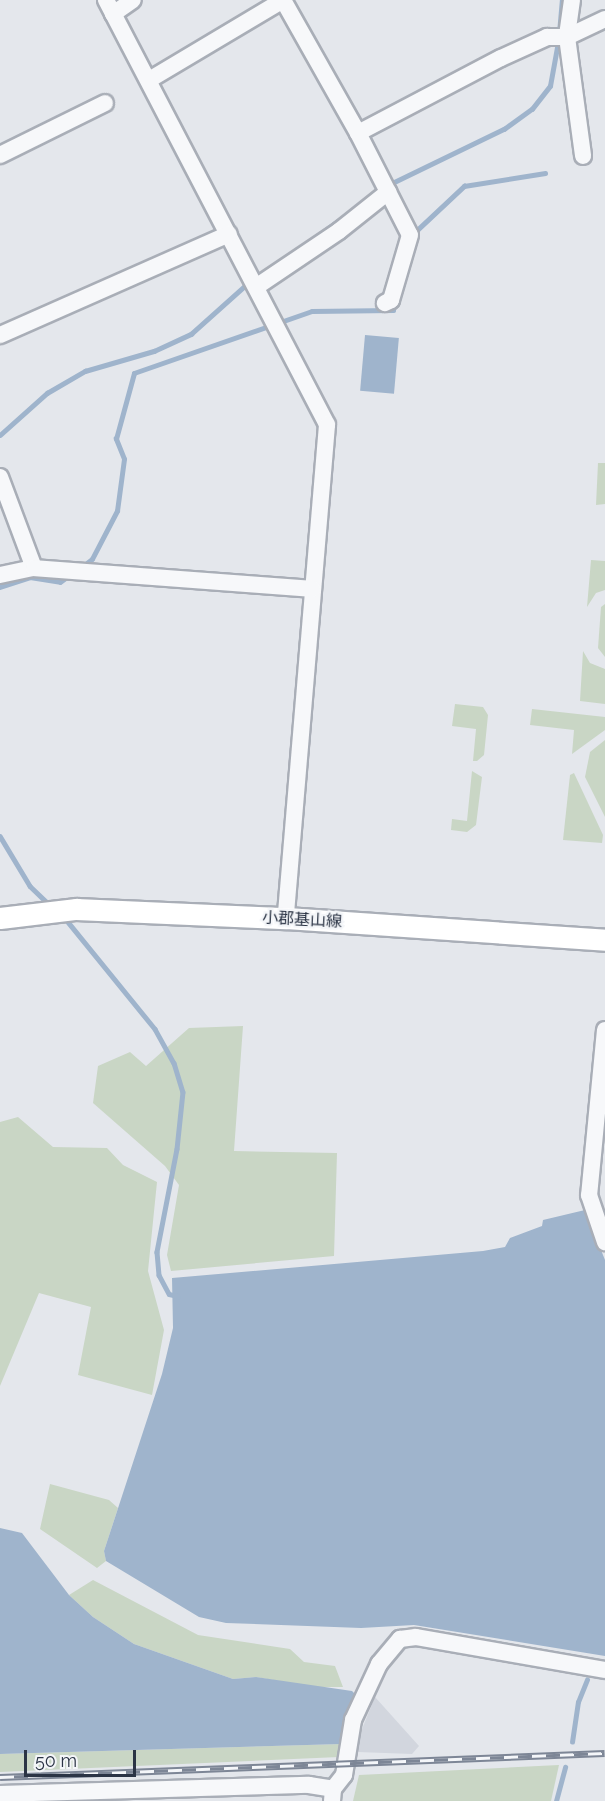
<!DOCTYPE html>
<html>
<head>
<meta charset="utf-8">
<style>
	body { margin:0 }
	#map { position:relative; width:605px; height:1801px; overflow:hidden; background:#e4e7ec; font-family:Raleway,"Noto Sans JP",sans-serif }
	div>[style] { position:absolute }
	.built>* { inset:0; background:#d2d6de }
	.green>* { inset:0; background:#c9d6c5 }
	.water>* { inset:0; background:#9fb4cc; transform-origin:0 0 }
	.stream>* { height:4.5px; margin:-2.25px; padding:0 2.25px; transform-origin:2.25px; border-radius:2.25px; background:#9fb4cc }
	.roads { filter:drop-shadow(2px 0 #a9aeb7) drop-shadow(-2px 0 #a9aeb7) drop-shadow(0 2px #a9aeb7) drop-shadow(0 -2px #a9aeb7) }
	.minor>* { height:16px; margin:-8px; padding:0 8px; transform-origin:8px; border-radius:8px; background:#f7f8fa }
	.major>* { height:21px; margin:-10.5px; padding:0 10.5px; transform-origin:10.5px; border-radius:10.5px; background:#fff }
	.rail>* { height:7px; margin-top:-3.5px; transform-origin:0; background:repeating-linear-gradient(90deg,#f4f6f9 0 14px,#7d8696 0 28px); box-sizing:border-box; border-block:2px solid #7d8696 }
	span { translate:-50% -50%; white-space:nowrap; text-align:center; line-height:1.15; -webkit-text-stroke:4.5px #f4f6f9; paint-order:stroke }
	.street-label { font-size:16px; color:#2b3445 }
	.scale { position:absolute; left:24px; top:1750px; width:112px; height:27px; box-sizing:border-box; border:3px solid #2b3445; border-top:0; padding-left:8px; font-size:18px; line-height:21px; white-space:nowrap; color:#2b3445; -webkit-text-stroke:4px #f4f6f9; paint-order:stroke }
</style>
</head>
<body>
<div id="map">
	<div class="built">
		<i style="clip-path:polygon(375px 1697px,419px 1746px,412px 1754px,358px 1752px,360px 1734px)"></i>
	</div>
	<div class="green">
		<i style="clip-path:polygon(598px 463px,605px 463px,605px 504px,596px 505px)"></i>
		<i style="clip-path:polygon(591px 560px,605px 561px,605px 590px,596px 593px,587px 607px)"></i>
		<i style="clip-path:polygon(605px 604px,605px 657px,598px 648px,601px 607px)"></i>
		<i style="clip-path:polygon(583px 651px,590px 663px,605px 669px,605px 704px,580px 701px)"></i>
		<i style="clip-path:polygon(455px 704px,483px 707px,488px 715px,484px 755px,477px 761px,473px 761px,476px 729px,452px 726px)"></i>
		<i style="clip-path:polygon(532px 709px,605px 717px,605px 730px,572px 754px,574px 730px,530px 725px)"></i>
		<i style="clip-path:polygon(605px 740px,605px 817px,585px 777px,590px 752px)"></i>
		<i style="clip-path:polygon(472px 771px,482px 777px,476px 825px,467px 832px,451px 830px,452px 819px,467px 821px)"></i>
		<i style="clip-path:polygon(574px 773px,603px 835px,602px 843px,563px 840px,570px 775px)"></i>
		<i style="clip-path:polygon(243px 1026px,234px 1151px,337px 1153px,334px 1256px,171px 1271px,167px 1255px,179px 1185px,165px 1166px,93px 1103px,98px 1066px,130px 1052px,146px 1066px,189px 1028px)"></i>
		<i style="clip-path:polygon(18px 1117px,53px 1147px,107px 1148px,123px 1165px,157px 1182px,148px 1271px,164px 1330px,152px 1395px,78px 1375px,91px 1307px,39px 1293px,0 1386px,0 1122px)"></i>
		<i style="clip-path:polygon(50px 1484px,109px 1500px,118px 1508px,104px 1551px,106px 1561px,97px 1568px,40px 1529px)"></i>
		<i style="clip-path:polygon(93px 1580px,198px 1635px,290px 1649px,304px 1662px,335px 1666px,343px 1687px,314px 1687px,256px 1677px,233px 1679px,134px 1644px,93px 1617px,69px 1595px)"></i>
		<i style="clip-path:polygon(342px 1744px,339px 1757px,0 1772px,0 1754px)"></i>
		<i style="clip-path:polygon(559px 1765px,551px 1801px,353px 1801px,359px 1775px)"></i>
	</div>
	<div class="water">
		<i style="left:365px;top:335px;width:34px;height:56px;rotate:5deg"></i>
		<i style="clip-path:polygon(585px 1210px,605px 1260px,605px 1656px,414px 1625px,361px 1628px,226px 1623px,199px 1617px,106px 1561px,104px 1551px,162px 1374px,173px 1328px,172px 1278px,483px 1251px,505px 1247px,510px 1238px,542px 1226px,543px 1220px)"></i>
		<i style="clip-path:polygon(0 1528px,22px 1533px,69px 1595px,93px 1617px,134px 1644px,233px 1679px,256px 1677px,352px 1691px,356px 1695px,342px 1744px,0 1754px)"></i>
	</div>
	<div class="stream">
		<i style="left:559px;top:33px;width:33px;rotate:-85deg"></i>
		<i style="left:388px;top:185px;width:129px;rotate:-25.8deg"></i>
		<i style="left:504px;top:129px;width:34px;rotate:-36deg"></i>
		<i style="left:532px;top:109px;width:29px;rotate:-52deg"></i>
		<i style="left:550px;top:86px;width:45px;rotate:-79.7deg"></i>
		<i style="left:414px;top:233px;width:69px;rotate:-43.2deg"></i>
		<i style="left:464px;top:186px;width:82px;rotate:-9.1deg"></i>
		<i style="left:300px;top:248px;width:60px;rotate:-35.5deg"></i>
		<i style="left:0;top:435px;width:63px;rotate:-41.8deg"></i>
		<i style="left:47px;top:393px;width:44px;rotate:-30.1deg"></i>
		<i style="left:85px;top:371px;width:72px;rotate:-16.2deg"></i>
		<i style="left:154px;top:351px;width:41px;rotate:-24.7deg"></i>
		<i style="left:191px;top:334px;width:76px;rotate:-41.8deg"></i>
		<i style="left:83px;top:566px;width:11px;rotate:-38deg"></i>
		<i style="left:92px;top:559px;width:54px;rotate:-62.5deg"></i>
		<i style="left:117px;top:511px;width:52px;rotate:-82.3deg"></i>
		<i style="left:124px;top:459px;width:22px;rotate:-112deg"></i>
		<i style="left:116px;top:439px;width:68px;rotate:-74.7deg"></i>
		<i style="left:134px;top:373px;width:188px;rotate:-19.2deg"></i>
		<i style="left:312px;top:311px;width:81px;rotate:-0.7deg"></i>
		<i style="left:393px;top:310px;width:5px;rotate:-79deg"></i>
		<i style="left:0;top:587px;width:32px;rotate:-18deg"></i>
		<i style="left:30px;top:577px;width:30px;rotate:9deg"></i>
		<i style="left:60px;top:582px;width:10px;rotate:-37deg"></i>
		<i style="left:0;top:836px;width:58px;rotate:59deg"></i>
		<i style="left:30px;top:886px;width:29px;rotate:44deg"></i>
		<i style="left:64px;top:917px;width:144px;rotate:50.9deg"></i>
		<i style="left:155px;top:1029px;width:39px;rotate:61deg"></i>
		<i style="left:174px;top:1063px;width:30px;rotate:73deg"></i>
		<i style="left:183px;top:1092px;width:57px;rotate:96deg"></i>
		<i style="left:177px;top:1149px;width:105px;rotate:101deg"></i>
		<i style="left:157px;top:1252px;width:23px;rotate:85deg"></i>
		<i style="left:159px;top:1275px;width:21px;rotate:62deg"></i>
		<i style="left:169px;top:1294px;width:9px;rotate:13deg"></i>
		<i style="left:572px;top:1742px;width:40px;rotate:-81.5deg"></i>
		<i style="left:578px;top:1702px;width:24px;rotate:-68deg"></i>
		<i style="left:556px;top:1801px;width:35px;rotate:-75deg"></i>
	</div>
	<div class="roads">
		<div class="minor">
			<i style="left:106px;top:0;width:479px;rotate:62.5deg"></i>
			<i style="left:327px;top:425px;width:495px;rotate:94.8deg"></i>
			<i style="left:283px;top:0;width:153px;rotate:60.6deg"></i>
			<i style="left:358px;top:133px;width:161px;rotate:-27.7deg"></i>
			<i style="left:501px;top:58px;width:51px;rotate:-24.5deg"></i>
			<i style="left:547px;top:37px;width:20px"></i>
			<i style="left:567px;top:37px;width:42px;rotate:-25.3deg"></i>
			<i style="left:572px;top:0;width:37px;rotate:98deg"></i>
			<i style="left:567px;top:37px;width:120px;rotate:82.3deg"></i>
			<i style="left:113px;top:14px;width:24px;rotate:-35deg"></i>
			<i style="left:149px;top:80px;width:156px;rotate:-30.8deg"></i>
			<i style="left:358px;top:133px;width:114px;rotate:63deg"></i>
			<i style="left:410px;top:235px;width:68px;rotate:106.3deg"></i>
			<i style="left:391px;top:300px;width:7px;rotate:153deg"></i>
			<i style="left:0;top:155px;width:117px;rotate:-26.3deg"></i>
			<i style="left:256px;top:287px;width:100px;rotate:-34deg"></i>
			<i style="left:339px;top:231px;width:63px;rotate:-38.5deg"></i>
			<i style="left:0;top:335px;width:250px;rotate:-23.8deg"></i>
			<i style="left:0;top:477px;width:97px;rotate:69.5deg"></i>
			<i style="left:0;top:575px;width:35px;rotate:-12deg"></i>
			<i style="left:34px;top:568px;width:279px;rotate:4.3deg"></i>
			<i style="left:605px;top:1030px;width:166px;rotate:95.5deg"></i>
			<i style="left:589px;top:1195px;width:50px;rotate:71.2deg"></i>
			<i style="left:0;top:1794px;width:309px;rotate:-1.7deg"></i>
			<i style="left:309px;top:1785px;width:24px;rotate:9deg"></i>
			<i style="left:332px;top:1801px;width:12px;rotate:-85deg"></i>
			<i style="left:333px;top:1789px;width:18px;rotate:-52deg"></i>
			<i style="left:344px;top:1775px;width:56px;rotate:-80.7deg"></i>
			<i style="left:353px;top:1720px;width:62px;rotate:-65.1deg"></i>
			<i style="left:379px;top:1664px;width:33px;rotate:-50deg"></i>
			<i style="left:400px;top:1639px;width:16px;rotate:-7deg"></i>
			<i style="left:416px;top:1637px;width:192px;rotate:9.9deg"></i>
		</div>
		<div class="major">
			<i style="left:0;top:918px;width:77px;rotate:-6.8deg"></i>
			<i style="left:76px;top:909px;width:210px;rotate:2.5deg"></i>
			<i style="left:286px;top:918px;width:320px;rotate:3.9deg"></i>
		</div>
	</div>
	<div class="rail">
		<i style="left:0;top:1777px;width:605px;rotate:-2.27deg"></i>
	</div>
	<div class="street-label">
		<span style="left:302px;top:920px;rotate:3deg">小郡基山線</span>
	</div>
	<div class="scale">50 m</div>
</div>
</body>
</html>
